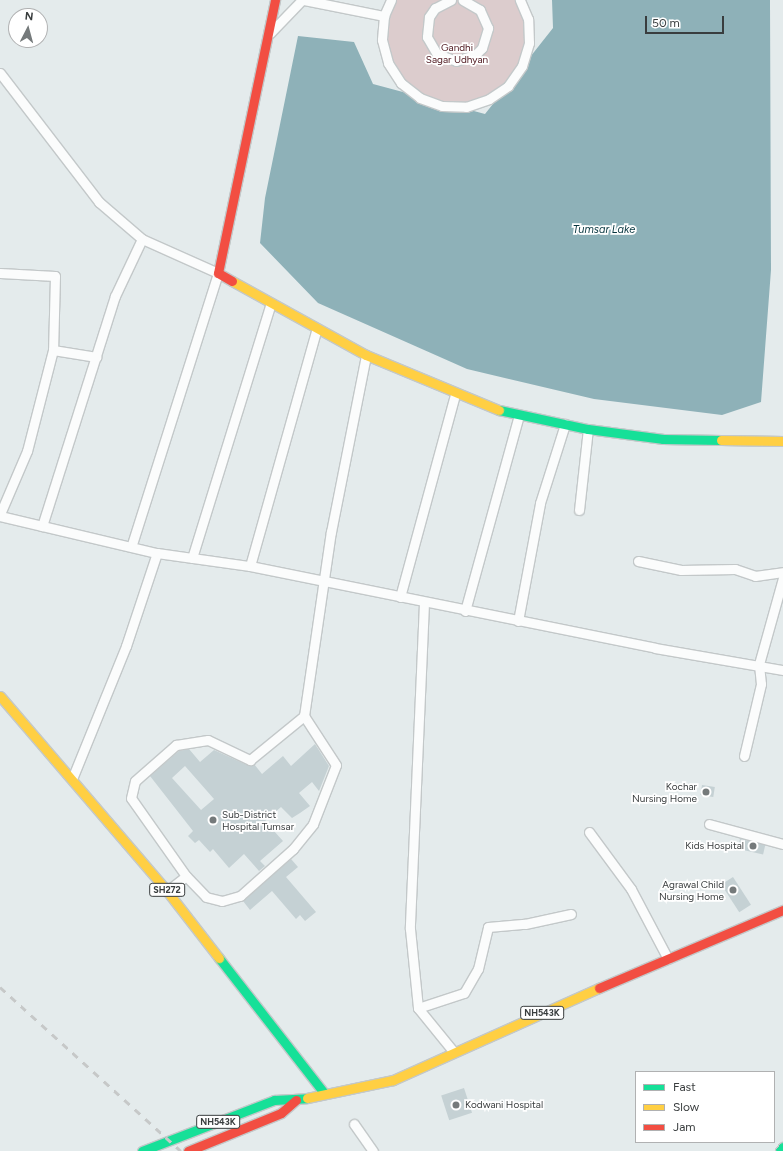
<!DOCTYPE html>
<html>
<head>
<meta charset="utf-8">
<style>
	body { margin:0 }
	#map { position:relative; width:783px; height:1151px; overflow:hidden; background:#e4ebec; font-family:Figtree,sans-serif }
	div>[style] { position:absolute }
	.green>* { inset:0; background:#dccccd }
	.water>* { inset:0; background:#8eb1b8 }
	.building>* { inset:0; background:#c5d1d4; transform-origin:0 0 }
	.roads { filter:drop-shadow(1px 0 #c3c8c9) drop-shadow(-1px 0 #c3c8c9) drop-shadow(0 1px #c3c8c9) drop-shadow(0 -1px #c3c8c9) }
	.street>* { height:9px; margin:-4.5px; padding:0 4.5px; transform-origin:4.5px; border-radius:4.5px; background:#fbfcfc }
	.fast>* { height:9px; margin:-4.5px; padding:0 4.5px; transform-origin:4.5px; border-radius:4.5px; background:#16e098 }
	.slow>* { height:9px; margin:-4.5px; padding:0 4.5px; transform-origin:4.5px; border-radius:4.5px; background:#ffcf43 }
	.jam>* { height:9px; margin:-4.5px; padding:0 4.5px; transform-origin:4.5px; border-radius:4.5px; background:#f24e42 }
	.rail>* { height:3px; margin-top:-1.5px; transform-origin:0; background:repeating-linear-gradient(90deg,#c6c8c8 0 7px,transparent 0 14px) }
	.dots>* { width:11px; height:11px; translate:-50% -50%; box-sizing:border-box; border:2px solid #fff; border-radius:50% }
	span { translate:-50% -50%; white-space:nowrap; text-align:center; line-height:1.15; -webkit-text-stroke:3.5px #fff; paint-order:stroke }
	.shield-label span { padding:1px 3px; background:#fff; border:1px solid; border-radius:3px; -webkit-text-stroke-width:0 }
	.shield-label { font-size:9px; color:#393d3e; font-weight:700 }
	.park-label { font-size:10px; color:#4d161d }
	.poi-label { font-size:10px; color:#393d3e }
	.right { translate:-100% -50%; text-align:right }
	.left { translate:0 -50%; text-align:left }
	.water-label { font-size:11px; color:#06353e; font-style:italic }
	.legend { position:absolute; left:635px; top:1071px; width:140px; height:72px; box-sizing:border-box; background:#fff; border:1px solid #b0b1b2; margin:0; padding:5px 7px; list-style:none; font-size:12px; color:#393d3e }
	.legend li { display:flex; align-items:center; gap:8px; height:20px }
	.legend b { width:20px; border:1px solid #b0b1b2 }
	.north { position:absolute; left:8px; top:8px; width:40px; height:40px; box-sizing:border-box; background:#fff; border:1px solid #b0b1b2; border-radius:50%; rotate:6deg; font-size:11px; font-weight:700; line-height:16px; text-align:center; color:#393d3e }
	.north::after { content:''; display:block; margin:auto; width:14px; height:18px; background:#757a7b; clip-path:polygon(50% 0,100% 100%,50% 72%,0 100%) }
	.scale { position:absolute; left:645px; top:16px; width:79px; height:18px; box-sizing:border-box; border:2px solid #393d3e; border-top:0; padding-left:5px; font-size:12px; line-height:14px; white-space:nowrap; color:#393d3e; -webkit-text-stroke:3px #fff; paint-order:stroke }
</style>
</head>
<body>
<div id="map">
	<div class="green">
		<i style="clip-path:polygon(391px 0,520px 0,529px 43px,508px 86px,466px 107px,420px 98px,388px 63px,384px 16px)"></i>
	</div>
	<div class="water">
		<i style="clip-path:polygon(552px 0,770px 0,771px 270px,761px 402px,722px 415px,594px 399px,467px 369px,318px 303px,260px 243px,265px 198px,298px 36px,354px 42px,373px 84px,485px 114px,553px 28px)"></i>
	</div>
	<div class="building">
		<i style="clip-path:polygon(evenodd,315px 744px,329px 766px,319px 791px,312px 782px,299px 793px,310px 806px,300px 813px,292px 818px,281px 807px,265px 821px,283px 841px,260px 861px,265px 866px,259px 871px,244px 854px,229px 868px,213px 849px,210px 852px,199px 840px,195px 843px,188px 836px,193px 831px,150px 776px,179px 751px,189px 749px,200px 762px,214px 750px,247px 765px,254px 764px,262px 774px,283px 756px,291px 766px,315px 744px,185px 766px,214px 799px,201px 810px,172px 778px,185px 766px)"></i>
		<i style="left:702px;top:785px;width:13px;height:10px;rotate:9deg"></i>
		<i style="left:740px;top:839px;width:26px;height:10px;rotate:13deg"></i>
		<i style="clip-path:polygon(291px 859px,298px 867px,286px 877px,316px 912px,305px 921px,300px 915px,296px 919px,272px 891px,250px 910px,243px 901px)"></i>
		<i style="left:733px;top:877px;width:33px;height:14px;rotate:57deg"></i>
		<i style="left:464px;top:1088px;width:26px;height:24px;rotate:72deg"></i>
	</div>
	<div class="roads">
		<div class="street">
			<i style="left:304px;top:0;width:82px;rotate:11.3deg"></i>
			<i style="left:391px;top:0;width:17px;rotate:114deg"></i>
			<i style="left:384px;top:16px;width:24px;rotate:95deg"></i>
			<i style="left:382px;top:40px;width:24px;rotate:75deg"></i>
			<i style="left:388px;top:63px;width:24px;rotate:57deg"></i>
			<i style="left:401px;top:83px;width:24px;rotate:38deg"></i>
			<i style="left:420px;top:98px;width:23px;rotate:20deg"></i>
			<i style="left:442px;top:106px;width:24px;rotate:2deg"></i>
			<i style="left:466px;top:107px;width:24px;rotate:-19deg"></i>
			<i style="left:489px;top:99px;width:23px;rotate:-34deg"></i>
			<i style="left:508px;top:86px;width:24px;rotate:-55deg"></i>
			<i style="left:522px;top:66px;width:24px;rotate:-73deg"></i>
			<i style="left:529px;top:43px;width:24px;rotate:-92deg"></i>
			<i style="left:528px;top:19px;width:21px;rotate:-113deg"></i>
			<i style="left:451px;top:0;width:18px;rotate:153deg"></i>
			<i style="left:435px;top:8px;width:11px;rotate:124deg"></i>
			<i style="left:429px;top:17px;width:20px;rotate:96deg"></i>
			<i style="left:427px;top:37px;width:20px;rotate:60deg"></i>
			<i style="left:437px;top:54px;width:20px;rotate:20deg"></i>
			<i style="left:456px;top:61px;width:20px;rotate:-18deg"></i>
			<i style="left:475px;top:55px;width:10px;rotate:-45deg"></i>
			<i style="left:482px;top:48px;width:21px;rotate:-73deg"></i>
			<i style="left:488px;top:28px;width:20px;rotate:-114deg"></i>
			<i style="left:480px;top:10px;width:20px;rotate:-150deg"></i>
			<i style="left:270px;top:33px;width:46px;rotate:-45.9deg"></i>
			<i style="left:0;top:73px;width:163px;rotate:52.5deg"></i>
			<i style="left:99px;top:202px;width:57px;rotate:40.7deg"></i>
			<i style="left:142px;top:239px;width:83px;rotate:24.1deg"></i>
			<i style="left:218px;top:273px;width:287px;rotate:107.6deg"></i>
			<i style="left:0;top:273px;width:55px;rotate:3.1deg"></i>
			<i style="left:55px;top:276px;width:74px;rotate:91.5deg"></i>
			<i style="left:53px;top:350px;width:104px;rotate:104.4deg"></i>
			<i style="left:27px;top:451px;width:69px;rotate:113.2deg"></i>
			<i style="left:53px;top:350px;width:44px;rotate:9.2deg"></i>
			<i style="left:579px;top:510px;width:81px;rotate:-83.7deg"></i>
			<i style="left:0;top:516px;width:161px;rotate:13.3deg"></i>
			<i style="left:157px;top:553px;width:94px;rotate:8deg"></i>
			<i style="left:250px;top:566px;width:413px;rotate:11.4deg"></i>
			<i style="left:655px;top:648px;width:130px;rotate:9.8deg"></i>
			<i style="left:42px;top:526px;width:241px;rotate:-72.4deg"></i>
			<i style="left:115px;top:296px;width:63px;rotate:-64.7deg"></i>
			<i style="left:192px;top:558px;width:267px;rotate:-72.8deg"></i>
			<i style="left:638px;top:561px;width:44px;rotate:11.8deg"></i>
			<i style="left:681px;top:570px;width:54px;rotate:-1.1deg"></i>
			<i style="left:735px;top:569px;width:21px;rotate:19deg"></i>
			<i style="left:755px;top:576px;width:28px;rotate:-8deg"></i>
			<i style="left:250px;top:566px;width:247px;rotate:-74.3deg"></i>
			<i style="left:400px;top:597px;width:210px;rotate:-74.8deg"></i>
			<i style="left:424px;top:603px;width:326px;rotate:92.5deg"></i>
			<i style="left:410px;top:929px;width:79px;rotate:84.2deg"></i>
			<i style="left:418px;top:1008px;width:55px;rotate:50.9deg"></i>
			<i style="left:465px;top:611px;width:203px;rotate:-74.6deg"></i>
			<i style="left:518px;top:621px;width:120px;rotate:-79.4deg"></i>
			<i style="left:540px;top:503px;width:83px;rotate:-72.4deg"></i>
			<i style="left:744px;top:756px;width:74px;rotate:-76.7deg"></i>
			<i style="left:761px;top:684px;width:20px;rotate:-96deg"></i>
			<i style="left:759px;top:664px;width:89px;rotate:-74.4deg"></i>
			<i style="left:72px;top:779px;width:144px;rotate:-67.9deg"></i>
			<i style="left:126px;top:646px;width:98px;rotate:-71.6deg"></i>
			<i style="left:709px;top:824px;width:77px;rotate:15.1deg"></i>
			<i style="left:589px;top:832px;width:71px;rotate:53.6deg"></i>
			<i style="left:631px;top:889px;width:79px;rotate:62.1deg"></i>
			<i style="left:186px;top:876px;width:29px;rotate:46deg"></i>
			<i style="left:206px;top:897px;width:16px;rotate:14deg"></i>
			<i style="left:222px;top:901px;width:19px;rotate:-16deg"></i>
			<i style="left:240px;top:896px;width:71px;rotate:-41.6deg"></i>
			<i style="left:293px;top:849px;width:32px;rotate:-51deg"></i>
			<i style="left:313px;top:824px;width:63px;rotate:-68.7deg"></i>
			<i style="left:336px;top:765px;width:59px;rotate:-123.1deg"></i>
			<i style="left:167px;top:891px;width:24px;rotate:-38deg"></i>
			<i style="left:186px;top:876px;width:95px;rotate:-125.2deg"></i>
			<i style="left:131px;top:798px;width:17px;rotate:-77deg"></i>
			<i style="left:135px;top:781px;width:55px;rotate:-41.3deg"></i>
			<i style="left:176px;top:745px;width:32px;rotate:-9deg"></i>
			<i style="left:208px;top:740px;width:47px;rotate:25.5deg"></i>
			<i style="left:250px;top:760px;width:70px;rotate:-39.2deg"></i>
			<i style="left:304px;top:716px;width:186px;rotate:-81.7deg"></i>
			<i style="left:331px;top:532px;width:180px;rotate:-78.8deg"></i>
			<i style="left:418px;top:1008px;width:48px;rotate:-18.1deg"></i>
			<i style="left:464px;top:993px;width:28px;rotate:-60deg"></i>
			<i style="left:478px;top:969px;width:43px;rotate:-76.6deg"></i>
			<i style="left:488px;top:927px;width:37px;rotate:-5deg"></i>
			<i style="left:525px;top:924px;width:47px;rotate:-12.3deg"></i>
			<i style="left:354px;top:1124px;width:33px;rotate:55deg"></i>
		</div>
		<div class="fast">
			<i style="left:499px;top:410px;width:91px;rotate:12.1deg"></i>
			<i style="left:588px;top:429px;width:76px;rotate:7.6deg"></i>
			<i style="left:663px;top:439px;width:58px;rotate:1deg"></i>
			<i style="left:219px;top:958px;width:171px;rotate:52.1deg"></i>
			<i style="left:142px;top:1151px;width:142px;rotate:-21.1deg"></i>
			<i style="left:274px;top:1100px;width:33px;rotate:-3deg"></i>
			<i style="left:780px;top:1151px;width:5px;rotate:-53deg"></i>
		</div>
		<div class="slow">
			<i style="left:232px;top:281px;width:153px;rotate:28.9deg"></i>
			<i style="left:366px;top:355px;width:144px;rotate:22.5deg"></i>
			<i style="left:721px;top:440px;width:62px;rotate:0.9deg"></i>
			<i style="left:0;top:696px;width:257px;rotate:49.4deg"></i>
			<i style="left:167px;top:891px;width:85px;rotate:52.2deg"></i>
			<i style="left:307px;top:1098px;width:88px;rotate:-11.8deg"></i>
			<i style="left:393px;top:1080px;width:226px;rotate:-24.1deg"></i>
		</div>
		<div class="jam">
			<i style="left:232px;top:281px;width:16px;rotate:-150deg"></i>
			<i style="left:218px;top:273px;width:279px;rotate:-78.2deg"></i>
			<i style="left:599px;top:988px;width:200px;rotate:-23deg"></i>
			<i style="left:188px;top:1151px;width:100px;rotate:-22.2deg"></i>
			<i style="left:281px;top:1113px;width:20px;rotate:-41deg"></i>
		</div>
	</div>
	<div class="rail">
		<i style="left:0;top:987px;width:244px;rotate:42.2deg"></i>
	</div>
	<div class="dots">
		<i style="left:706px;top:792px;background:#757a7b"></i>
		<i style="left:213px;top:820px;background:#757a7b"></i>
		<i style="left:753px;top:846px;background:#757a7b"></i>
		<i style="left:733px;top:890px;background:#757a7b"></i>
		<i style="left:456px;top:1105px;background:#757a7b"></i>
	</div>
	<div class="shield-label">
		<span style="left:167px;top:890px">SH272</span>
		<span style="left:542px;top:1013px">NH543K</span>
		<span style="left:218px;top:1122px">NH543K</span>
	</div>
	<div class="park-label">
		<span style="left:457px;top:53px">Gandhi<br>Sagar Udhyan</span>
	</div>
	<div class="poi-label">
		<span class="right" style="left:697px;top:792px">Kochar<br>Nursing Home</span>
		<span class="left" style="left:222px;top:820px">Sub-District<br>Hospital Tumsar</span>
		<span class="right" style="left:744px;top:846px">Kids Hospital</span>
		<span class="right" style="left:724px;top:890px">Agrawal Child<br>Nursing Home</span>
		<span class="left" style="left:465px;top:1105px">Kodwani Hospital</span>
	</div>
	<div class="water-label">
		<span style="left:604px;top:230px">Tumsar Lake</span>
	</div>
	<ul class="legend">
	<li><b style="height:5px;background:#16e098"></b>Fast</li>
	<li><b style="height:5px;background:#ffcf43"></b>Slow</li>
	<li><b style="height:5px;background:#f24e42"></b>Jam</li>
	</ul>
	<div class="north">N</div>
	<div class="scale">50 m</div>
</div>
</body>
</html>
